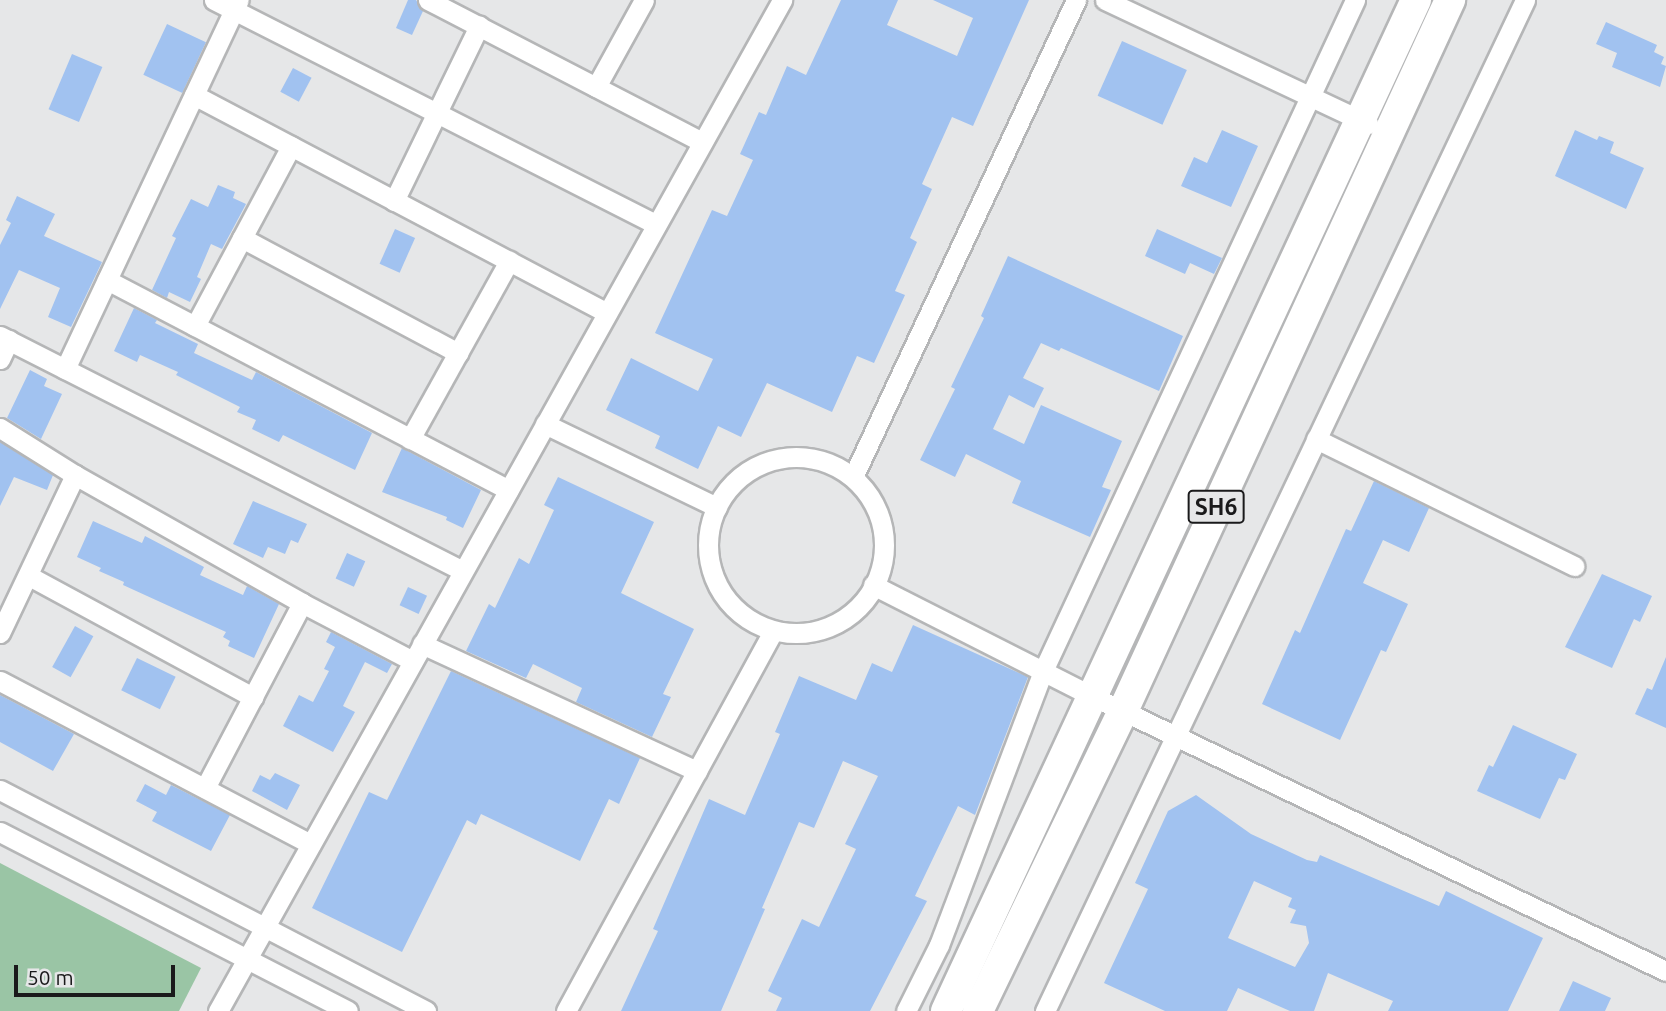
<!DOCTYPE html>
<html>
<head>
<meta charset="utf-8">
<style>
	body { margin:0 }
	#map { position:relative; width:1666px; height:1011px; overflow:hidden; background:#e6e7e8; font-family:Ubuntu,sans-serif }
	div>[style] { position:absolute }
	.green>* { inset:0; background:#9ac5a5 }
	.building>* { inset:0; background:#a1c2f0; transform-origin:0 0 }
	.roads { filter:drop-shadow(2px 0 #b5b6b7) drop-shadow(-2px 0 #b5b6b7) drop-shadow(0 2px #b5b6b7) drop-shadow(0 -2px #b5b6b7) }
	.street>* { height:19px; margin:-9.5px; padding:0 9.5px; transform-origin:9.5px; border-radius:9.5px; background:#fff }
	.street>.ring { margin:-9.5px; padding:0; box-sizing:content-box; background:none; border:19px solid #fff; border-radius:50% }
	.primary>* { height:30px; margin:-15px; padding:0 15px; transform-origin:15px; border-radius:15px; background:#fff }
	span { translate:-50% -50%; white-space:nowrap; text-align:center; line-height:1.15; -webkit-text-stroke:6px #e6e7e8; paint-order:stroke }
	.shield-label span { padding:2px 5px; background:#e6e7e8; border:2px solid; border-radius:5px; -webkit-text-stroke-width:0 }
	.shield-label { font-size:23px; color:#1a1a1b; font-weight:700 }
	.scale { position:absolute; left:14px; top:965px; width:161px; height:32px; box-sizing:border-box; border:4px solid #1a1a1b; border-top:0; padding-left:9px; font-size:21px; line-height:24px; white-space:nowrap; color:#1a1a1b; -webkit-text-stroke:5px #e6e7e8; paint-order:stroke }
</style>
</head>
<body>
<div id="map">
	<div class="green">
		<i style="clip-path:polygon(0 863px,201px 968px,179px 1011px,0 1011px)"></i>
	</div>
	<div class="building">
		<i style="clip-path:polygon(408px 0,416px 0,423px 11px,412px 35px,396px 28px)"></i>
		<i style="clip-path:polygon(841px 0,898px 0,887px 25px,957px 56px,973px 18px,933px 0,1029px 0,973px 126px,952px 117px,922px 184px,932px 189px,910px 238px,917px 242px,895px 291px,905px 295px,874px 363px,857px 356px,832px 412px,767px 383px,741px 437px,718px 426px,698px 469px,655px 448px,660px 436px,606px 410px,631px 358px,698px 391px,713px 359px,655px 333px,712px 210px,727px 216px,753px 160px,740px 154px,759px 112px,766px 115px,787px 66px,806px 75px)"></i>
		<i style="clip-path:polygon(1606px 22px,1657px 45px,1654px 52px,1664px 57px,1661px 64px,1666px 66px,1660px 87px,1612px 67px,1617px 53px,1596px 44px)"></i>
		<i style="left:167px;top:24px;width:43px;height:56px;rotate:25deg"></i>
		<i style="left:1122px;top:41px;width:71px;height:60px;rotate:24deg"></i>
		<i style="left:72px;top:54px;width:33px;height:60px;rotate:23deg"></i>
		<i style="left:293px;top:68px;width:21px;height:27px;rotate:28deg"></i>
		<i style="clip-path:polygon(1222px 130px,1258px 146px,1231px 207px,1181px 186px,1194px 157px,1207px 163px)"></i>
		<i style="clip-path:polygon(1575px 130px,1597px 140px,1599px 136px,1614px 142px,1610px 153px,1644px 168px,1626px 209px,1555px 176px)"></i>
		<i style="clip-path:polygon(218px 185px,235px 192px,233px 198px,246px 204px,222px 249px,211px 244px,197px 277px,201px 279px,190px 302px,169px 292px,167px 298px,152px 290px,176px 238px,172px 236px,191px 199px,208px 207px)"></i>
		<i style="clip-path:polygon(17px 196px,55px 214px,44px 236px,102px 262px,71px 327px,48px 317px,60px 288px,19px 270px,0 309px,0 245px,11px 223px,6px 220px)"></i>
		<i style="left:395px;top:229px;width:22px;height:38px;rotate:24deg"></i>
		<i style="clip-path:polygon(1157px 229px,1222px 258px,1214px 274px,1190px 263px,1185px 274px,1145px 256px)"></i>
		<i style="clip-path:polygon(1008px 256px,1183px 336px,1159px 391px,1061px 348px,1059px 351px,1041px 343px,1023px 378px,1044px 388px,1034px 408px,1009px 395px,993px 429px,1024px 444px,1041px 405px,1122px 441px,1102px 487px,1111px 490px,1090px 537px,1012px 503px,1021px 481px,966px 454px,955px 477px,920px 460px,955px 389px,951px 387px,984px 318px,981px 316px)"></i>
		<i style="clip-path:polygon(134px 308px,157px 320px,155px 323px,198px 344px,194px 353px,252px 380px,256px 372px,372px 433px,355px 470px,283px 435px,279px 442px,252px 429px,256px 420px,237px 412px,240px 407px,176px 375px,178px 372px,140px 355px,137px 362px,114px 351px)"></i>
		<i style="clip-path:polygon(30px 370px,47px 379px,44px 386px,62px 394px,41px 439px,7px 418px)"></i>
		<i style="clip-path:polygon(0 442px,53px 475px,47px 490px,14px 477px,0 506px)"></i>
		<i style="clip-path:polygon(402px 448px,481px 490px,463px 528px,446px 520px,447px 517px,382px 492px)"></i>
		<i style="clip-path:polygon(558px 477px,654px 522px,621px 593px,694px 629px,663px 694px,671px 697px,652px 737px,576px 702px,582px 688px,533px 664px,526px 678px,466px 651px,489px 604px,495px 608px,519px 558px,529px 564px,554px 510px,544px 505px)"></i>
		<i style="clip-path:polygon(1374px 481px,1429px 508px,1409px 552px,1383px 540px,1363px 583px,1408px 604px,1386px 652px,1381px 650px,1340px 740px,1262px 704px,1295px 630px,1300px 633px,1346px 529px,1351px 531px)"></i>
		<i style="clip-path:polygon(253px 501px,307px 524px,298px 543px,291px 540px,285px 554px,268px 547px,263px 558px,233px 544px)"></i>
		<i style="clip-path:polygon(93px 521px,142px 543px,145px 536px,204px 567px,200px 575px,243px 595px,247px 586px,279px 604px,254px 658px,228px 646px,230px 641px,223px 637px,226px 632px,123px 585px,124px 582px,99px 571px,101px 568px,77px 557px)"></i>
		<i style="left:347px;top:553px;width:20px;height:28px;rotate:24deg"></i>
		<i style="clip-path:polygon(1602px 574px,1652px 596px,1640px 622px,1634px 619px,1612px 668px,1565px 647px)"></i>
		<i style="left:408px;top:587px;width:21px;height:20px;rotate:25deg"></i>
		<i style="clip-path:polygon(913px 625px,1028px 677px,975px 815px,958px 806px,915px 896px,927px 901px,870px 1011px,776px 1011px,782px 998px,768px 991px,802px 919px,819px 927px,856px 849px,845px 844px,878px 776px,843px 761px,814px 828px,799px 822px,762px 908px,765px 909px,721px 1011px,621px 1011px,658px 931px,653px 929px,709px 799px,745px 815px,780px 734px,775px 732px,799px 676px,856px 700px,872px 663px,892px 672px)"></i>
		<i style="left:75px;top:626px;width:21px;height:47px;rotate:29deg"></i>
		<i style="clip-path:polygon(331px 632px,392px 664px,387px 673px,365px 662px,343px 706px,355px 712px,333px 752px,283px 726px,299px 695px,313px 702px,329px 671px,324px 669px,335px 647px,326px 642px)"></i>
		<i style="clip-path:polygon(1666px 657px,1666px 728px,1635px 714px,1647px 688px,1652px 690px)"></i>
		<i style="left:137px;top:658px;width:43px;height:36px;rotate:26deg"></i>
		<i style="clip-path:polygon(451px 671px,640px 758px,619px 804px,609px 799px,580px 861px,481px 814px,476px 825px,467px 820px,402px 952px,312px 908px,369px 792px,387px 800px)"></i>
		<i style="clip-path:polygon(0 695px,74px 734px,53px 771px,0 742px)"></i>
		<i style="clip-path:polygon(1513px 725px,1577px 754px,1565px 780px,1559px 778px,1540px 819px,1477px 791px,1489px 765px,1493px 767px)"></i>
		<i style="clip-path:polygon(275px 773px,300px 785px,287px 810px,252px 791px,260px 775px,270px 780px)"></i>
		<i style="clip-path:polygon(145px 784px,166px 795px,171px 785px,230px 815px,211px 851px,152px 821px,157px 812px,136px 801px)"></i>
		<i style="clip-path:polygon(evenodd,1196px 795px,1251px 834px,1307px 860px,1317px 862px,1320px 855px,1439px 906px,1446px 891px,1543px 938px,1508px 1011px,1388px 1011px,1393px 1001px,1328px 973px,1314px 1011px,1290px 1011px,1238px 988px,1227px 1011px,1165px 1011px,1104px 983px,1148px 889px,1135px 883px,1168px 811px,1196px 795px,1254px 881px,1292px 898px,1288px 907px,1296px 910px,1290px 923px,1306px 926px,1309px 943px,1295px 967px,1228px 938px,1254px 881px)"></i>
		<i style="clip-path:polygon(1573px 981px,1611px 998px,1605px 1011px,1559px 1011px)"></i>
	</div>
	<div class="roads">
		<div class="street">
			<i style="left:214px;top:0;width:496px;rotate:26.9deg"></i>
			<i style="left:428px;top:0;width:309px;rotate:27.4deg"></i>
			<i style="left:1105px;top:0;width:291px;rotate:25.2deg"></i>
			<i style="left:596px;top:87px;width:99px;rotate:-61.1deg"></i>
			<i style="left:194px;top:95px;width:467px;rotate:27.8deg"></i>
			<i style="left:394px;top:201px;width:195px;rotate:-64.1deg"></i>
			<i style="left:242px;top:238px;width:245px;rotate:28deg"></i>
			<i style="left:107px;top:280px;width:453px;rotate:27.6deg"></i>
			<i style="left:195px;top:326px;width:204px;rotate:-61.9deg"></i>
			<i style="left:0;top:336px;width:519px;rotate:26.91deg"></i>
			<i style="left:0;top:359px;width:21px;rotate:-65deg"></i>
			<i style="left:65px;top:369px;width:408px;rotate:-64.8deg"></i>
			<i style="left:545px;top:424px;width:191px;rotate:25.8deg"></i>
			<i style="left:0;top:428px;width:89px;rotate:32.1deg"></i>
			<i style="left:75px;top:475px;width:261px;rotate:29.4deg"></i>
			<i style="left:302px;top:603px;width:125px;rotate:27.6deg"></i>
			<i style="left:410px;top:439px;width:204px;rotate:-60.9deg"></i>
			<i style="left:1316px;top:439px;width:288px;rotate:26.2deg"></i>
			<i class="ring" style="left:708px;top:457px;width:157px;height:157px"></i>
			<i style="left:853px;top:477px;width:527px;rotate:-64.94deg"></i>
			<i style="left:29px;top:576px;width:255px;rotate:28.4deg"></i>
			<i style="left:873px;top:585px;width:248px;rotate:26.9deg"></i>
			<i style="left:1094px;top:697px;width:634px;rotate:25.6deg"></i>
			<i style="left:0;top:633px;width:175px;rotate:-64.6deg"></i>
			<i style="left:422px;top:644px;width:303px;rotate:24.8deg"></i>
			<i style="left:0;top:681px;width:351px;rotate:27.7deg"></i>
			<i style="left:205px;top:788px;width:209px;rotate:-62.3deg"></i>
			<i style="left:0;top:790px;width:480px;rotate:27.4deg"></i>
			<i style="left:0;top:832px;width:391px;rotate:27.2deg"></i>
			<i style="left:218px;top:1011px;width:1158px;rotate:-60.84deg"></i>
			<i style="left:566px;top:1011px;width:432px;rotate:-61.4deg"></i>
			<i style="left:906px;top:1011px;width:74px;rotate:-63.4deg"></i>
			<i style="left:939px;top:945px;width:293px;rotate:-69.2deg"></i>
			<i style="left:1043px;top:671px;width:740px;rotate:-65.06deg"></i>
			<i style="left:1045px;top:1011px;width:1119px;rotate:-64.6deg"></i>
		</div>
		<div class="primary">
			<i style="left:946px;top:1011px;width:1115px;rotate:-65.07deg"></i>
			<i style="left:978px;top:1011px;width:333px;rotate:-64.2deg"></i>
			<i style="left:1123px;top:711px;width:783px;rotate:-65.3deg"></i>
		</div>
	</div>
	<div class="shield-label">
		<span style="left:1216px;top:507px">SH6</span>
	</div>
	<div class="scale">50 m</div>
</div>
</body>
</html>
